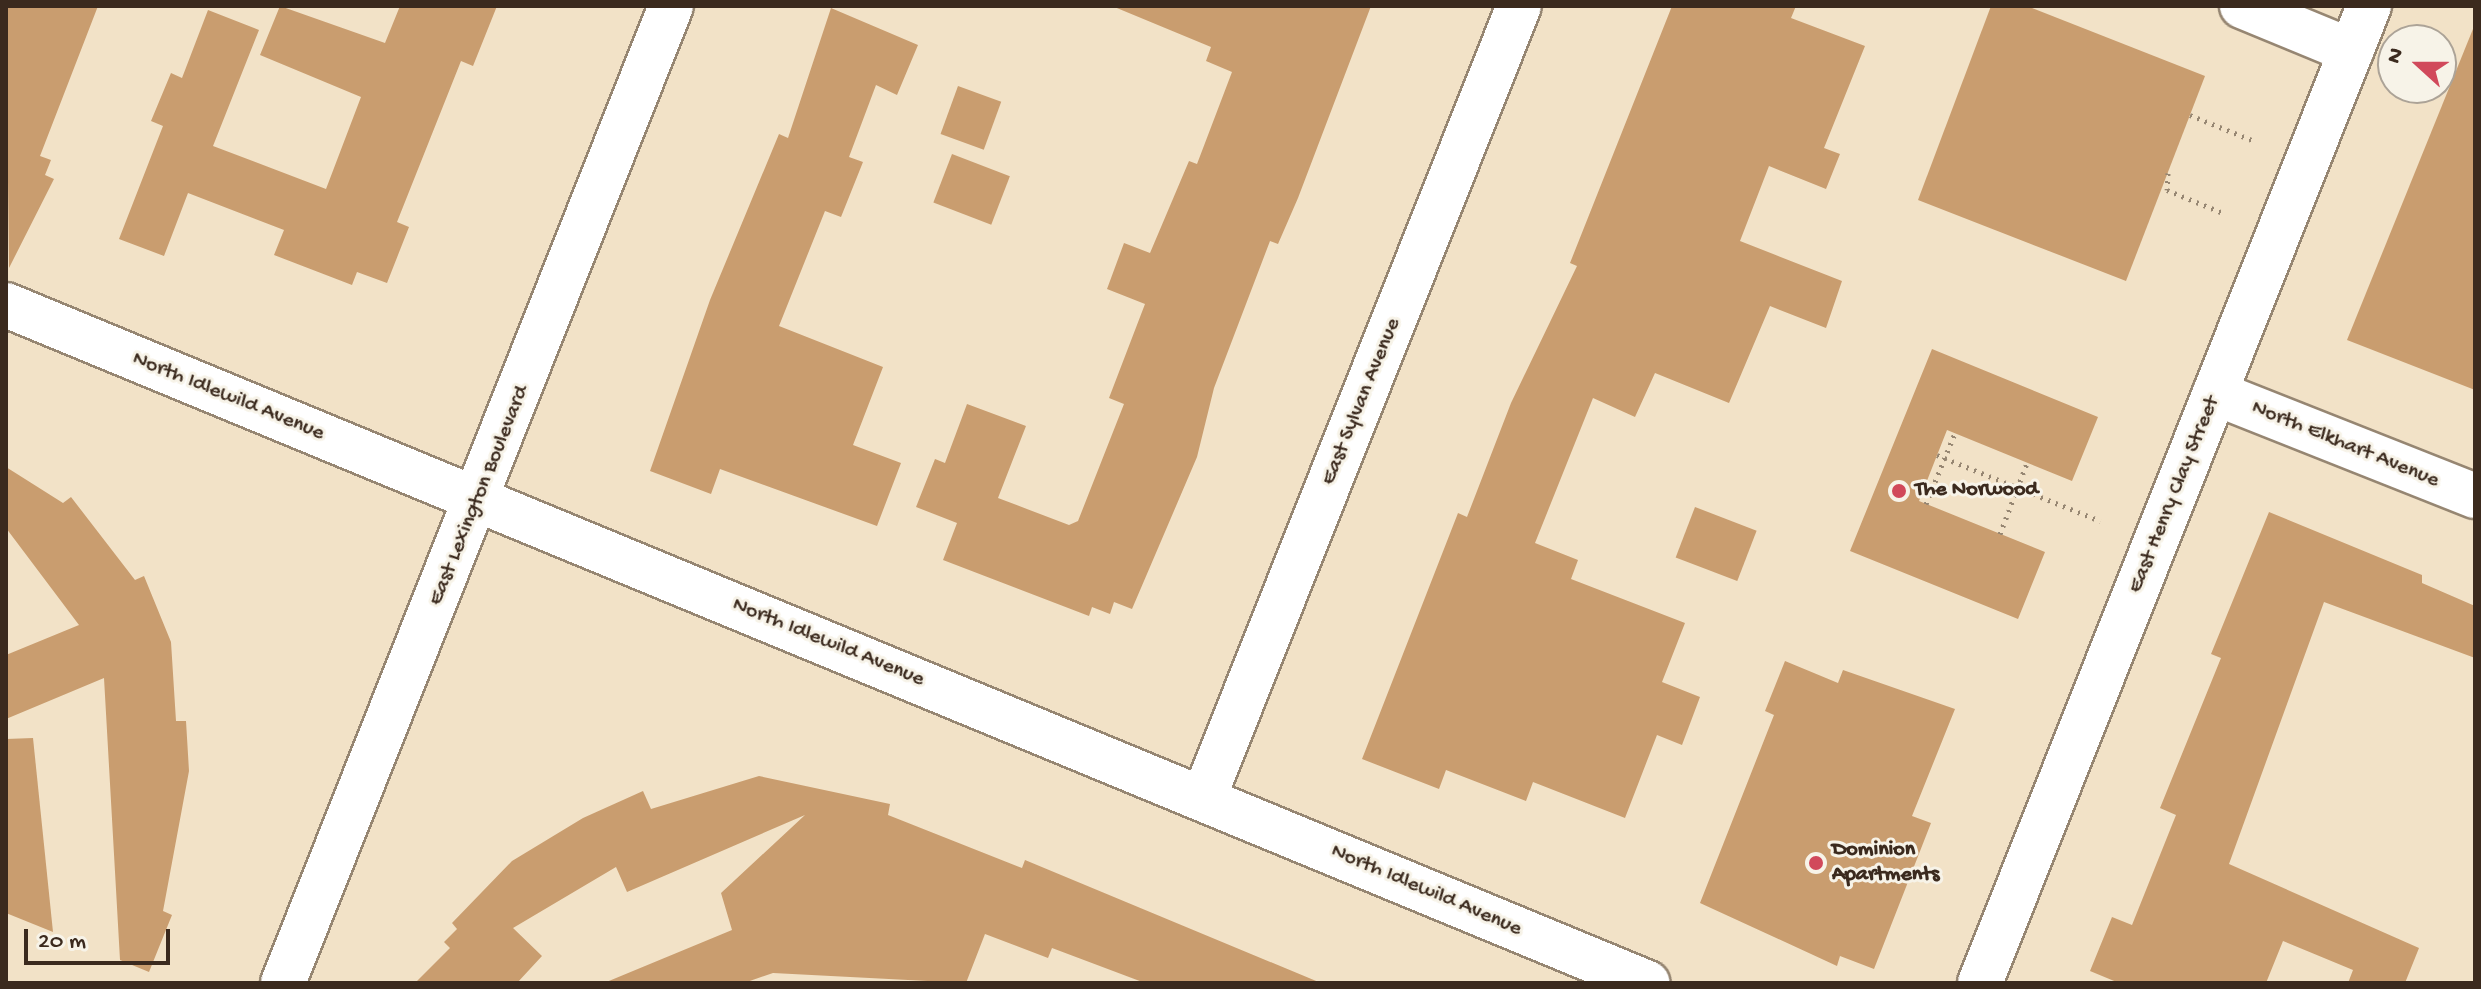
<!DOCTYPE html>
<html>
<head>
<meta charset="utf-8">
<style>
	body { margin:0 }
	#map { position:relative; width:2481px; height:989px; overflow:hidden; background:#f2e2c7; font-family:"Gochi Hand",sans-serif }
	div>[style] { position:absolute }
	.building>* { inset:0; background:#c99d6f; transform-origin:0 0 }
	.path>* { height:5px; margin-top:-2.5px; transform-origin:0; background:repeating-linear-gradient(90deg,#968672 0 2px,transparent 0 8px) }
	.roads { filter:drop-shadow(2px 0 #968672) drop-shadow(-2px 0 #968672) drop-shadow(0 2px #968672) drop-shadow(0 -2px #968672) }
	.minor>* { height:44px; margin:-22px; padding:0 22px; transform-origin:22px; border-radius:22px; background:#fff }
	.dots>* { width:22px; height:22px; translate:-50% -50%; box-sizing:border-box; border:4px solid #f7f3e8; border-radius:50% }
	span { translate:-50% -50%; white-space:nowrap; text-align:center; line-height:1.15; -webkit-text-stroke:6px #f7f3e8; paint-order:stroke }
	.street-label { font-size:22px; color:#3b2a1e }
	.poi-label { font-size:22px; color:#3b2a1e; font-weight:700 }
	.left { translate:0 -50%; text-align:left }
	.frame { position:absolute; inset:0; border:8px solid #3b2a1e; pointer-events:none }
	.north { position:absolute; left:2377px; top:24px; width:80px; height:80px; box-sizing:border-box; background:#f7f3e8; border:2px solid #aca397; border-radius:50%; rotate:291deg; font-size:22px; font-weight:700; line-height:32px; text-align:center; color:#3b2a1e }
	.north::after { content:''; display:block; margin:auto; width:28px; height:36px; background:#d1495b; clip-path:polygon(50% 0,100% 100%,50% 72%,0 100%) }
	.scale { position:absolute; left:24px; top:929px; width:146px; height:36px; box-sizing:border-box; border:4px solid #3b2a1e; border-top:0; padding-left:10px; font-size:24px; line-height:28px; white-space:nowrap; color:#3b2a1e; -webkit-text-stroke:6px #f7f3e8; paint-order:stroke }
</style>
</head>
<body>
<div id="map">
	<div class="building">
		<i style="clip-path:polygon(6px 6px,98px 6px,40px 156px,51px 160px,45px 175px,54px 179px,9px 268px)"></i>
		<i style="clip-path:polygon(280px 6px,385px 43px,400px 6px,497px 6px,473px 66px,461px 61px,397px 222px,409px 227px,387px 283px,357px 272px,352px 285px,274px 255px,284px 230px,188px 193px,164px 256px,119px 239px,163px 126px,151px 121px,171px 73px,182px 78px,208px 10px,259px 30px,213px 146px,326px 189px,361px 97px,260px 55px)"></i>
		<i style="clip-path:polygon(1112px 6px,1371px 6px,1298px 198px,1278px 244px,1270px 241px,1214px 388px,1197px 457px,1132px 609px,1114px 602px,1110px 614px,1092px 607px,1089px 616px,943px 560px,957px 523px,916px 507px,935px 459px,945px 463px,967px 404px,1026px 426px,998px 498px,1069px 525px,1078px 521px,1124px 404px,1109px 398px,1145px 304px,1107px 289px,1124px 243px,1150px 253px,1189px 161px,1197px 164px,1232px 72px,1206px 61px,1211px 47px)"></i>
		<i style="clip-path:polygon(1672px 6px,1796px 6px,1791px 18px,1865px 46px,1824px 148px,1840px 154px,1826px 189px,1769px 166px,1740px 241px,1842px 281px,1826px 328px,1770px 306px,1729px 403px,1655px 373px,1635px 417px,1593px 398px,1535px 543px,1578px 560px,1571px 579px,1685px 623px,1662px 682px,1700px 697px,1682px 745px,1657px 735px,1625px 818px,1533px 782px,1526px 801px,1446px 770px,1439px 789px,1362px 759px,1458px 513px,1467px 517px,1511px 403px,1577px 266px,1570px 263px)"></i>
		<i style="clip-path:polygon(1991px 6px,2027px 6px,2205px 76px,2126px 281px,1918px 200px)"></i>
		<i style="clip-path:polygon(831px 8px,918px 45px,897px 95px,876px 85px,849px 157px,863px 162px,841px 217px,825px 211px,779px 326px,883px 367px,853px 445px,901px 463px,877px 526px,720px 469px,711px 494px,650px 471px,710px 300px,779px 134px,788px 138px)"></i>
		<i style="clip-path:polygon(2475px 24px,2475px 390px,2347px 340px)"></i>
		<i style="left:958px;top:86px;width:46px;height:51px;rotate:20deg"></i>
		<i style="left:952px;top:154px;width:62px;height:52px;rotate:21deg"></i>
		<i style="clip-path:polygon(1932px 349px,2098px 417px,2072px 481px,1947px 430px,1919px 501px,2045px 552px,2018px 619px,1850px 551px)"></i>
		<i style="clip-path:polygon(6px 467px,63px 503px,71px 497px,135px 580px,144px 576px,171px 642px,176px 721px,186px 721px,189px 771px,163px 911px,172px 915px,149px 972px,120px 960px,104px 678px,6px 719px,6px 655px,79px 625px,6px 528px)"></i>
		<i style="left:1695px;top:507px;width:66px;height:54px;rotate:21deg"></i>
		<i style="clip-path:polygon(2269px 512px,2422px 575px,2422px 583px,2475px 606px,2475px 658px,2324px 602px,2229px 864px,2419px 948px,2405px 983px,2348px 983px,2353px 970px,2283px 941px,2266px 983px,2119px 983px,2090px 971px,2112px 917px,2132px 925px,2176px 815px,2160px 808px,2221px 658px,2211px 654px)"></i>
		<i style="clip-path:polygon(1785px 661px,1838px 683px,1843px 670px,1955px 709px,1912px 816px,1931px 823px,1874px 969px,1840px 956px,1837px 966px,1700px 903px,1774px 715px,1765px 711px)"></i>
		<i style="clip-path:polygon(33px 738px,53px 932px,6px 913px,6px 739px)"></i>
		<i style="clip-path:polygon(759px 776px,890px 804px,888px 815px,1022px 868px,1025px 860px,1321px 983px,1145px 983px,1052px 948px,1048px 958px,985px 934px,966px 983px,773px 973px,744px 983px,604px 983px,732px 930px,721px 893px,805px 815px,627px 892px,616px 867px,513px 928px,542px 956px,517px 983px,415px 983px,450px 948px,444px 942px,457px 929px,452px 923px,512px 861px,583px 818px,643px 791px,651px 809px)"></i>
	</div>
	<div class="path">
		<i style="left:2190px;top:115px;width:67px;rotate:22deg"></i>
		<i style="left:2168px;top:173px;width:17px;rotate:93deg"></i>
		<i style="left:2167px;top:190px;width:61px;rotate:22.3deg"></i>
		<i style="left:1937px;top:455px;width:176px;rotate:22deg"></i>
		<i style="left:1926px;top:504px;width:77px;rotate:-67.8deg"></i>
		<i style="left:2000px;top:534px;width:76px;rotate:-69.2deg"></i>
	</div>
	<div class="roads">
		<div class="minor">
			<i style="left:2242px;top:6px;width:118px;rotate:22.4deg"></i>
			<i style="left:6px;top:305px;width:1776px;rotate:22.44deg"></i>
			<i style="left:2215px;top:393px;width:280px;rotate:21.6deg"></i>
			<i style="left:1204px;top:797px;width:851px;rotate:-68.29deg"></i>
			<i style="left:283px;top:983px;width:1051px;rotate:-68.34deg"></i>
			<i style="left:1980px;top:983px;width:1052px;rotate:-68.29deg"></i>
		</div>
	</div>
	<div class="dots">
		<i style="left:1899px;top:491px;background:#d1495b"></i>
		<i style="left:1816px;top:863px;background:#d1495b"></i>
	</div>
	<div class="street-label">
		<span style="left:228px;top:397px;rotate:22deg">North Idlewild Avenue</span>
		<span style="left:1362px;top:402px;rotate:-68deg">East Sylvan Avenue</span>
		<span style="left:2345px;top:445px;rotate:22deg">North Elkhart Avenue</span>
		<span style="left:2175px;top:495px;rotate:-68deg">East Henry Clay Street</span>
		<span style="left:480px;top:496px;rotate:-68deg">East Lexington Boulevard</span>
		<span style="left:828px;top:643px;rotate:22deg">North Idlewild Avenue</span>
		<span style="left:1426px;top:891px;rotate:23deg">North Idlewild Avenue</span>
	</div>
	<div class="poi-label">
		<span class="left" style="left:1915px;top:491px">The Norwood</span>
		<span class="left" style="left:1832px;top:863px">Dominion<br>Apartments</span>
	</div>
	<div class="frame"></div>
	<div class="north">N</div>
	<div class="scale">20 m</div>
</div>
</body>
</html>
